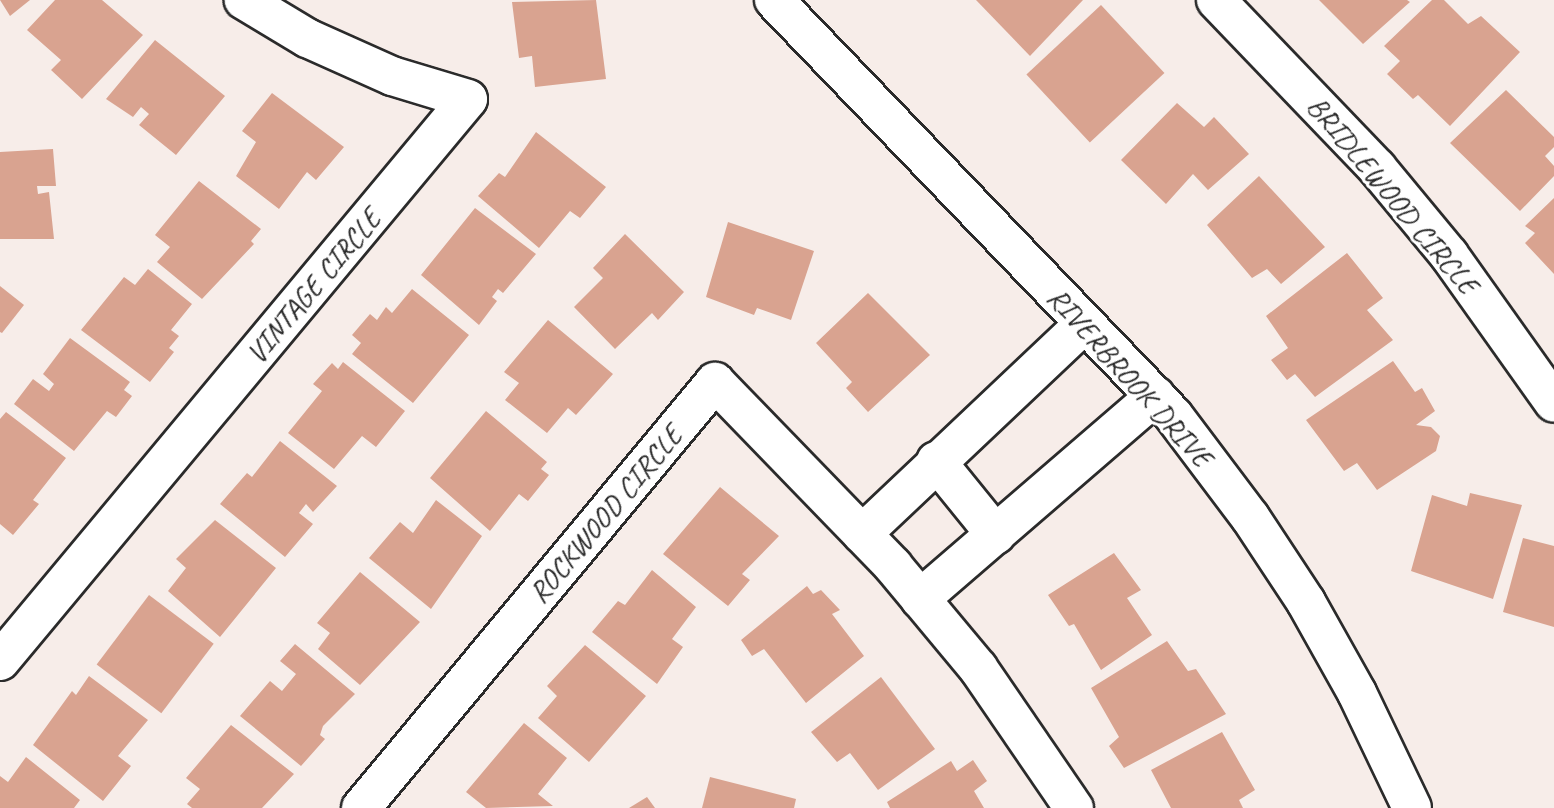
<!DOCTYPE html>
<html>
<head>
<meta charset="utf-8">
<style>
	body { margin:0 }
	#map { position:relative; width:1554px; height:808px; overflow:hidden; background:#f7ede9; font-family:Caveat,sans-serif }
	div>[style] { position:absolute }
	.building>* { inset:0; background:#d9a390; transform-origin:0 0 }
	.roads { filter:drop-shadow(2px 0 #2b2b2b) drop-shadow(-2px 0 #2b2b2b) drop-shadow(0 2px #2b2b2b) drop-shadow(0 -2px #2b2b2b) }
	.minor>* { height:38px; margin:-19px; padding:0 19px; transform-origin:19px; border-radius:19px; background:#fff }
	.tertiary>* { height:38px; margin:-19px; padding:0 19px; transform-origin:19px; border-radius:19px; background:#fff }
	span { translate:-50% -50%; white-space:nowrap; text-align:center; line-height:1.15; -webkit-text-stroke:6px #fff; paint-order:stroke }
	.street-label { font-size:30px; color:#2b2b2b }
</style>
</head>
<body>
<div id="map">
	<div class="building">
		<i style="clip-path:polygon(0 0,30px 0,10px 16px)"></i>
		<i style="clip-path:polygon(55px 0,102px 0,143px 35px,82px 99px,51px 70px,61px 60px,27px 30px)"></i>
		<i style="clip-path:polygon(596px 0,606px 79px,535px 87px,532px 56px,519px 58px,512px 2px)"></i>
		<i style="clip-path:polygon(976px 0,1083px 0,1030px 56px)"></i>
		<i style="clip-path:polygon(1319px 0,1407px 0,1410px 2px,1363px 44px)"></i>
		<i style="clip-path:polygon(1432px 0,1444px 0,1468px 24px,1481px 16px,1520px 52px,1450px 126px,1418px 95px,1413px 99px,1387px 74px,1400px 61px,1384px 46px)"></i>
		<i style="left:1101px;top:5px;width:93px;height:102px;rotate:47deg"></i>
		<i style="clip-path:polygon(155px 40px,225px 96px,176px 155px,139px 125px,149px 114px,141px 107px,133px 117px,106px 99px)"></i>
		<i style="clip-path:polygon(1506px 90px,1554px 137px,1554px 147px,1545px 156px,1554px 166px,1554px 176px,1520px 211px,1450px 143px)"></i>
		<i style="clip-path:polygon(272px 93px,344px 147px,316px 180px,307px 172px,279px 209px,236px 176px,256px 142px,242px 131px)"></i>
		<i style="clip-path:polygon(1177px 103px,1204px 127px,1214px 117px,1249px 154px,1208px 190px,1193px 174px,1166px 204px,1121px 160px)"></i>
		<i style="clip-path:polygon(536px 132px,606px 187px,580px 218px,570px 211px,539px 248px,478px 196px,499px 173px,505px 177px)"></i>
		<i style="clip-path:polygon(53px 149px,56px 186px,37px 186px,38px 194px,49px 192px,54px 239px,0 239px,0 152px)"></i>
		<i style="clip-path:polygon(1259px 176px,1325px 247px,1281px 284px,1267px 269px,1252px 278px,1207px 225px)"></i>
		<i style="clip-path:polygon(199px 181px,261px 229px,251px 241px,254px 244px,202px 299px,157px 262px,170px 247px,155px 235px)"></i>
		<i style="clip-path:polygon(1554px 198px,1554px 274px,1525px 243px,1535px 233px,1525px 226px)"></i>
		<i style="clip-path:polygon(475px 208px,536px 254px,503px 293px,498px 289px,492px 297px,497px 301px,479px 325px,421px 275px)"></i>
		<i style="clip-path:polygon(728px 222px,814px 251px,791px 320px,757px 308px,754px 315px,706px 297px)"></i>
		<i style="clip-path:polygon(625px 234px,684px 292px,658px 320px,652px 313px,615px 349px,574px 307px,603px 278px,593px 268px)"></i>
		<i style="clip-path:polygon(1347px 253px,1383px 298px,1367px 310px,1393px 340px,1315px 397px,1295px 374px,1287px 380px,1271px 360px,1288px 348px,1266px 316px)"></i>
		<i style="clip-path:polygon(148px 269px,192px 304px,171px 330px,179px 336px,169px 348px,174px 352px,150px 382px,81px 330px,124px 277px,135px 285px)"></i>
		<i style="clip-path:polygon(0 286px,24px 305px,2px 333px,0 332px)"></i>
		<i style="clip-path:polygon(412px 289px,469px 335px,413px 403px,352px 354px,361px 343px,352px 335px,370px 314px,377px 320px,386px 307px,392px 313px)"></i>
		<i style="clip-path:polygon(868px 293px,930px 355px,868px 412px,846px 388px,852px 382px,816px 343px)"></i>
		<i style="clip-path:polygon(548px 320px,613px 374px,576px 415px,568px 408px,547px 433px,505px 400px,519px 383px,504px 372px)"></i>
		<i style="clip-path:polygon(70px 338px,130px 382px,124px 390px,132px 396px,116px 417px,107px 411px,74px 451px,14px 404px,33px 379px,49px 391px,54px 384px,43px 374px)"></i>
		<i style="clip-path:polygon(1393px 361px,1415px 392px,1422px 388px,1435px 411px,1416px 425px,1431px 427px,1440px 436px,1436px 451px,1377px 490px,1357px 463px,1344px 471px,1306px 420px)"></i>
		<i style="clip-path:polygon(343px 362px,405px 411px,376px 447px,362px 436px,334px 469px,288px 433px,322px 391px,313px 384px,332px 363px,338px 369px)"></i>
		<i style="clip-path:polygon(486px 411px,547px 462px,541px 469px,549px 475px,528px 501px,519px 494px,490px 531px,430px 478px)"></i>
		<i style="clip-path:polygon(6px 412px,66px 458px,33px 500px,39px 504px,13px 535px,0 524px,0 419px)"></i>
		<i style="clip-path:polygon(280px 441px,337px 486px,313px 512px,306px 504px,299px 513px,313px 524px,285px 557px,220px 504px,247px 473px,252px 477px)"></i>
		<i style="clip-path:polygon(720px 487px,779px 536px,742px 574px,750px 580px,728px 606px,663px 554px)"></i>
		<i style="clip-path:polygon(1470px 493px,1522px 505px,1493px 599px,1411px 571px,1432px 495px,1467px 506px)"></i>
		<i style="clip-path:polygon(436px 500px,482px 536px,431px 609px,369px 558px,400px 522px,413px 533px)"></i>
		<i style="clip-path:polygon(215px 520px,276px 568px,220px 637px,168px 591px,186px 568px,176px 559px)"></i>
		<i style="clip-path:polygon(1523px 538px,1554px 546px,1554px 627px,1503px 612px)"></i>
		<i style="clip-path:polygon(1114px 553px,1141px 590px,1127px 598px,1152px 635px,1101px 670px,1074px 624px,1069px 626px,1048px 595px)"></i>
		<i style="clip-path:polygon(652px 570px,696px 607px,672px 639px,683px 647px,657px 684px,592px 632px,618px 601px,625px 605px)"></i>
		<i style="clip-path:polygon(360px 572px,420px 622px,360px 685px,318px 649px,330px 633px,317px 623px)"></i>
		<i style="clip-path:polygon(807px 586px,813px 594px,821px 590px,840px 610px,832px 614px,864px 656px,806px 703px,764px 649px,752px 656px,741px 640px)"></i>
		<i style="left:149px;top:595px;width:81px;height:87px;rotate:37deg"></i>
		<i style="clip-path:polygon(1167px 641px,1188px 671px,1196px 669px,1226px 714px,1124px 768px,1109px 746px,1119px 737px,1091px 688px)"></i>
		<i style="clip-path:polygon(295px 644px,355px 694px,323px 726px,320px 735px,325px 739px,301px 766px,240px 716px,270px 681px,282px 691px,296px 674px,280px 661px)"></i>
		<i style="clip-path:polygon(585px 645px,646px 696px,589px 762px,538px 718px,557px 696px,547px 686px)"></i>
		<i style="clip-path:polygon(89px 676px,148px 720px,118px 756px,131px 766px,103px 801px,33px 745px,72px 691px,76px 695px)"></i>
		<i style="clip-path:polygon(881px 677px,935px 749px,878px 790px,850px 753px,837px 762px,811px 732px)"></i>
		<i style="clip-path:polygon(524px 723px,567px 758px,538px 794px,553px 806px,486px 808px,466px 792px)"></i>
		<i style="clip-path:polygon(231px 725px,294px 774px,262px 808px,192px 808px,187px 804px,200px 789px,186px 778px)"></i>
		<i style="clip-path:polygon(1222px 732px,1255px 790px,1239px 800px,1243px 808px,1171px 808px,1151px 770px)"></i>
		<i style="clip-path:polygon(26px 757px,80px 800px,74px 808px,0 808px,0 776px,8px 782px)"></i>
		<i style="clip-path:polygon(973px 760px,987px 781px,974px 791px,984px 808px,890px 808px,887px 802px,951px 761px,957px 771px)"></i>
		<i style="clip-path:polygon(710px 777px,796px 799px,794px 808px,702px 808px)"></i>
		<i style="clip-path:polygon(647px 797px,655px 808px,629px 808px)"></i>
	</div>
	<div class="roads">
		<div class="minor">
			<i style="left:1216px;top:0;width:233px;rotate:46.2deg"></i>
			<i style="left:1377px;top:168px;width:113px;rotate:50.4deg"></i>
			<i style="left:1449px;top:255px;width:181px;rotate:54.6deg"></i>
			<i style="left:936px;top:461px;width:95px;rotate:51deg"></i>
			<i style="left:862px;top:534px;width:306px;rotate:-43.4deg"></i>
			<i style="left:920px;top:599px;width:311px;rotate:-40.8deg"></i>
			<i style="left:0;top:661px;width:731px;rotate:-50.21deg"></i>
			<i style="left:468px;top:99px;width:79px;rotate:-163.2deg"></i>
			<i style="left:392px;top:76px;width:93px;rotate:-155.9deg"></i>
			<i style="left:307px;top:38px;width:74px;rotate:-148.9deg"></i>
			<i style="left:361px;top:808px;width:554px;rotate:-50.27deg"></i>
			<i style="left:715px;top:382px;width:256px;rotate:45.9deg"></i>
			<i style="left:893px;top:566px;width:133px;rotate:50.2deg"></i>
			<i style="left:978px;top:668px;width:170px;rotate:55.6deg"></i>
		</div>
		<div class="tertiary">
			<i style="left:774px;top:0;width:576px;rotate:46.13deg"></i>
			<i style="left:1173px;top:415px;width:128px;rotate:53deg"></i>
			<i style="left:1250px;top:517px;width:102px;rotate:56.6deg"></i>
			<i style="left:1306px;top:602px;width:104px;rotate:60.7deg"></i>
			<i style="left:1357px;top:693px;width:127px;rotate:64.4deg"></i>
		</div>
	</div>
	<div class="street-label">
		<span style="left:1393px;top:195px;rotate:50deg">BRIDLEWOOD CIRCLE</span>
		<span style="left:313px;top:286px;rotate:-50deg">VINTAGE CIRCLE</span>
		<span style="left:1130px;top:377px;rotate:48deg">RIVERBROOK DRIVE</span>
		<span style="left:605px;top:514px;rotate:-50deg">ROCKWOOD CIRCLE</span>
	</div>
</div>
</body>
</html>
